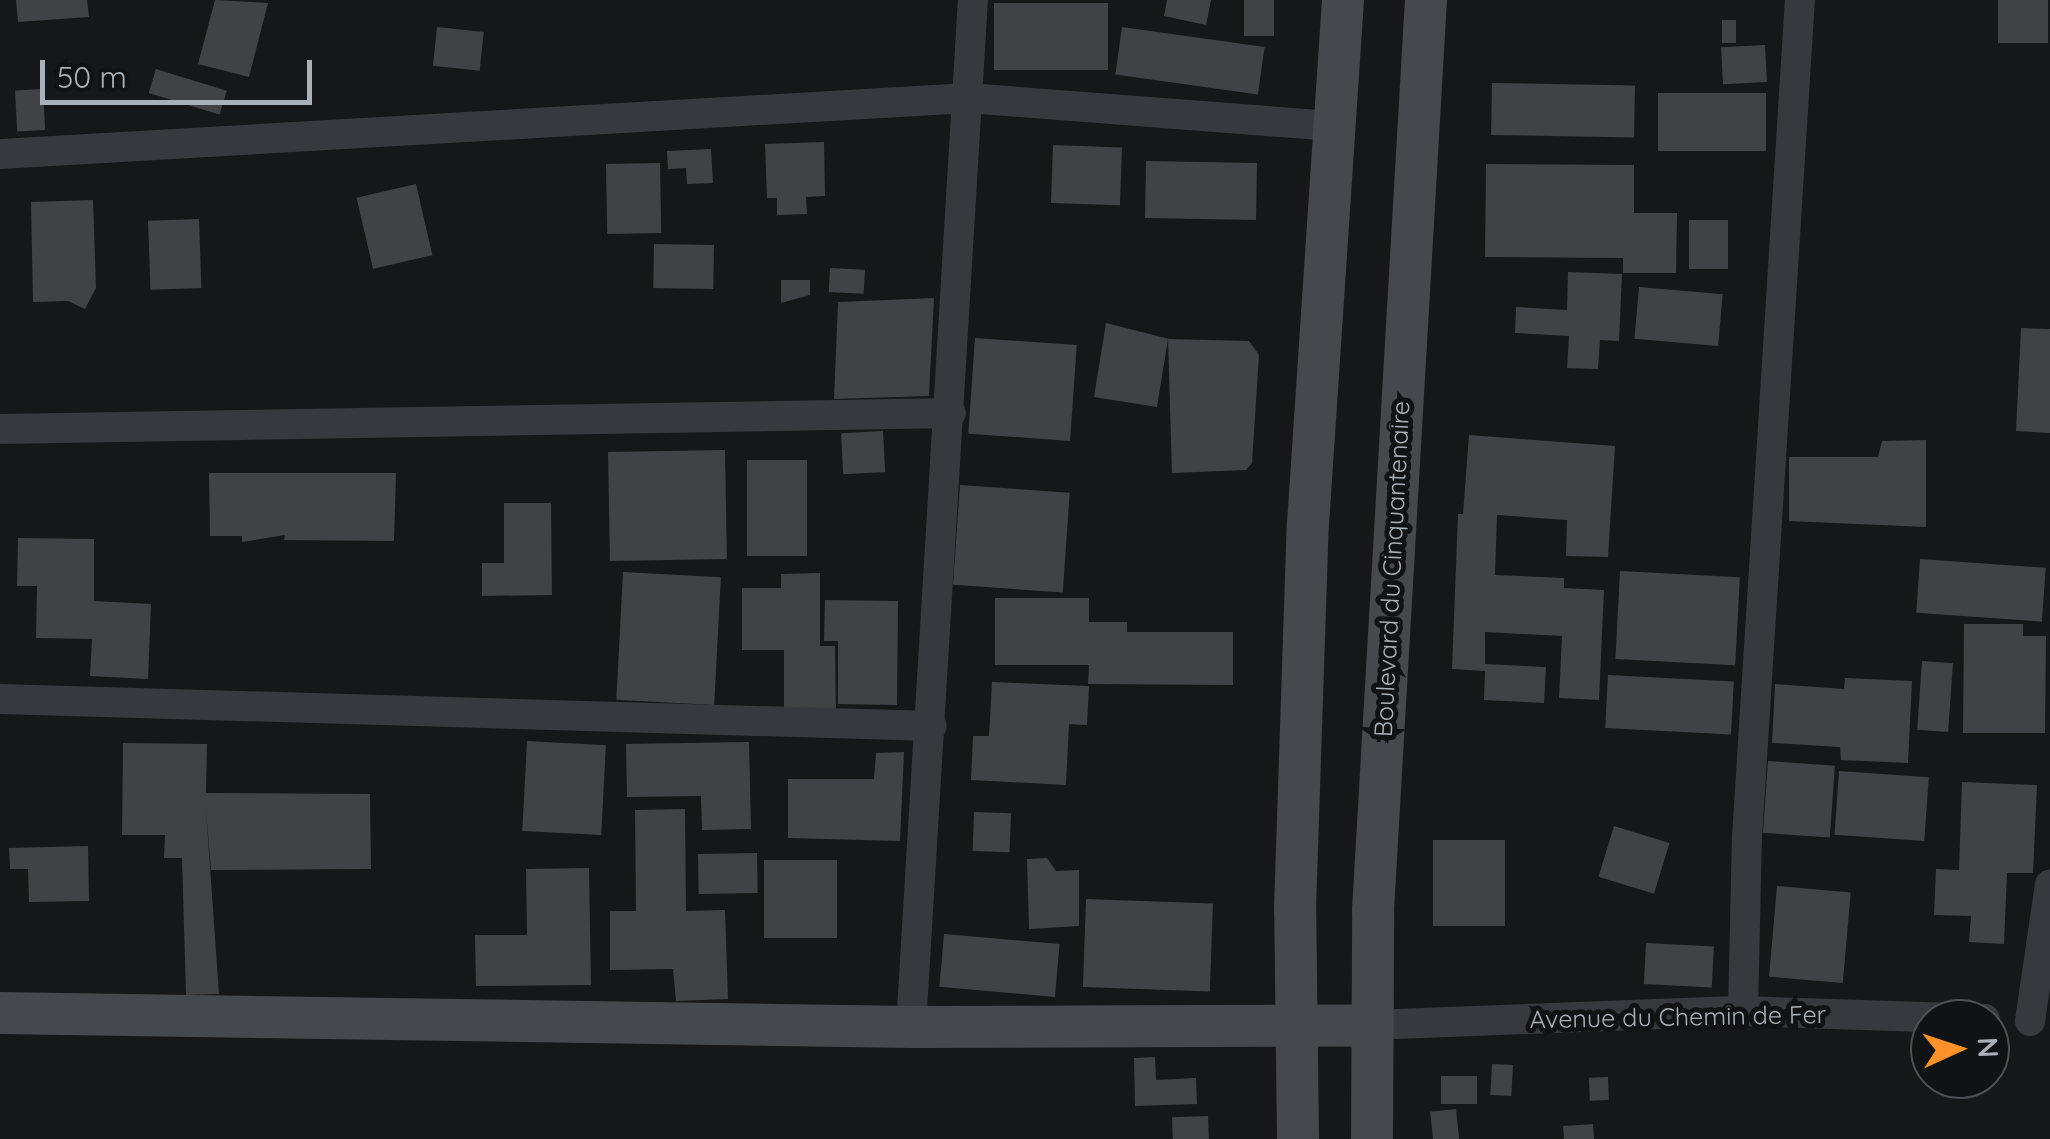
<!DOCTYPE html>
<html>
<head>
<meta charset="utf-8">
<style>
	body { margin:0 }
	#map { position:relative; width:2050px; height:1139px; overflow:hidden; background:#161719; font-family:Quicksand,sans-serif }
	div>[style] { position:absolute }
	.building>* { inset:0; background:#404246; transform-origin:0 0 }
	.street>* { height:30px; margin:-15px; padding:0 15px; transform-origin:15px; border-radius:15px; background:#37393e }
	.secondary>* { height:42px; margin:-21px; padding:0 21px; transform-origin:21px; border-radius:21px; background:#45494e }
	span { translate:-50% -50%; white-space:nowrap; text-align:center; line-height:1.15; -webkit-text-stroke:10px #111214; paint-order:stroke }
	.street-label { font-size:25px; color:#a8b0b9 }
	.north { position:absolute; left:1910px; top:999px; width:100px; height:100px; box-sizing:border-box; background:#111214; border:2px solid #4d5156; border-radius:50%; rotate:87deg; font-size:28px; font-weight:700; line-height:40px; text-align:center; color:#a8b0b9 }
	.north::after { content:''; display:block; margin:auto; width:35px; height:45px; background:#fe9129; clip-path:polygon(50% 0,100% 100%,50% 72%,0 100%) }
	.scale { position:absolute; left:40px; top:60px; width:272px; height:45px; box-sizing:border-box; border:5px solid #a8b0b9; border-top:0; padding-left:12px; font-size:30px; line-height:35px; white-space:nowrap; color:#a8b0b9; -webkit-text-stroke:8px #111214; paint-order:stroke }
</style>
</head>
<body>
<div id="map">
	<div class="building">
		<i style="clip-path:polygon(16px 0,87px 0,89px 17px,18px 22px)"></i>
		<i style="clip-path:polygon(215px 0,268px 3px,249px 77px,198px 64px)"></i>
		<i style="clip-path:polygon(1167px 0,1211px 0,1206px 25px,1164px 16px)"></i>
		<i style="left:1244px;top:0;width:30px;height:36px"></i>
		<i style="left:1998px;top:0;width:50px;height:43px"></i>
		<i style="left:994px;top:3px;width:114px;height:67px"></i>
		<i style="left:1736px;top:20px;width:23px;height:14px;rotate:90deg"></i>
		<i style="left:437px;top:27px;width:47px;height:39px;rotate:6deg"></i>
		<i style="left:1122px;top:27px;width:144px;height:48px;rotate:8deg"></i>
		<i style="left:1765px;top:45px;width:37px;height:44px;rotate:87deg"></i>
		<i style="left:156px;top:69px;width:74px;height:25px;rotate:17deg"></i>
		<i style="left:1492px;top:83px;width:143px;height:52px;rotate:1deg"></i>
		<i style="left:43px;top:89px;width:41px;height:28px;rotate:87deg"></i>
		<i style="left:1658px;top:93px;width:108px;height:58px"></i>
		<i style="clip-path:polygon(824px 142px,825px 196px,806px 197px,807px 214px,777px 215px,777px 198px,767px 198px,765px 144px)"></i>
		<i style="left:1053px;top:145px;width:69px;height:58px;rotate:2deg"></i>
		<i style="clip-path:polygon(711px 149px,713px 183px,687px 184px,686px 168px,668px 169px,667px 151px)"></i>
		<i style="left:1146px;top:161px;width:111px;height:57px;rotate:1deg"></i>
		<i style="left:660px;top:163px;width:70px;height:54px;rotate:89deg"></i>
		<i style="clip-path:polygon(1486px 164px,1634px 165px,1634px 213px,1677px 213px,1676px 273px,1623px 273px,1623px 258px,1485px 257px)"></i>
		<i style="left:416px;top:184px;width:73px;height:61px;rotate:77deg"></i>
		<i style="clip-path:polygon(93px 200px,96px 288px,85px 309px,68px 301px,33px 302px,31px 202px)"></i>
		<i style="left:199px;top:219px;width:69px;height:51px;rotate:88deg"></i>
		<i style="left:1689px;top:220px;width:39px;height:49px"></i>
		<i style="left:654px;top:244px;width:60px;height:44px;rotate:1deg"></i>
		<i style="left:830px;top:268px;width:35px;height:24px;rotate:3deg"></i>
		<i style="clip-path:polygon(1568px 272px,1622px 274px,1619px 341px,1600px 340px,1598px 369px,1567px 368px,1569px 336px,1515px 333px,1516px 307px,1567px 310px)"></i>
		<i style="clip-path:polygon(781px 280px,810px 280px,810px 295px,781px 303px)"></i>
		<i style="left:1639px;top:287px;width:84px;height:52px;rotate:5deg"></i>
		<i style="clip-path:polygon(934px 298px,929px 396px,834px 399px,838px 302px)"></i>
		<i style="clip-path:polygon(1106px 323px,1169px 339px,1249px 341px,1259px 355px,1252px 463px,1246px 470px,1172px 473px,1168px 339px,1157px 407px,1094px 397px)"></i>
		<i style="clip-path:polygon(2021px 328px,2050px 329px,2050px 433px,2016px 431px)"></i>
		<i style="left:975px;top:338px;width:102px;height:96px;rotate:4deg"></i>
		<i style="left:883px;top:431px;width:41px;height:42px;rotate:87deg"></i>
		<i style="clip-path:polygon(1469px 435px,1615px 446px,1608px 557px,1566px 556px,1567px 520px,1497px 515px,1495px 575px,1564px 578px,1564px 588px,1604px 590px,1599px 700px,1559px 698px,1562px 636px,1485px 632px,1485px 664px,1546px 667px,1544px 703px,1484px 700px,1485px 671px,1452px 669px,1458px 514px,1463px 514px)"></i>
		<i style="clip-path:polygon(1926px 440px,1926px 527px,1789px 521px,1789px 457px,1878px 457px,1882px 441px)"></i>
		<i style="left:725px;top:450px;width:109px;height:117px;rotate:89deg"></i>
		<i style="left:807px;top:460px;width:96px;height:60px;rotate:90deg"></i>
		<i style="clip-path:polygon(209px 473px,396px 473px,394px 541px,284px 540px,285px 535px,242px 542px,242px 536px,210px 536px)"></i>
		<i style="left:960px;top:485px;width:110px;height:100px;rotate:4deg"></i>
		<i style="clip-path:polygon(504px 503px,551px 503px,552px 595px,482px 596px,482px 563px,504px 563px)"></i>
		<i style="clip-path:polygon(18px 538px,94px 539px,94px 601px,151px 604px,148px 679px,90px 676px,92px 639px,36px 638px,37px 586px,17px 586px)"></i>
		<i style="left:1920px;top:559px;width:126px;height:54px;rotate:4deg"></i>
		<i style="left:1620px;top:571px;width:120px;height:88px;rotate:3deg"></i>
		<i style="left:623px;top:572px;width:98px;height:128px;rotate:3deg"></i>
		<i style="clip-path:polygon(820px 573px,820px 646px,835px 646px,836px 713px,784px 713px,784px 650px,742px 650px,742px 588px,781px 588px,781px 574px)"></i>
		<i style="clip-path:polygon(995px 598px,1089px 598px,1089px 622px,1127px 622px,1127px 632px,1233px 632px,1233px 685px,1088px 684px,1089px 665px,995px 665px)"></i>
		<i style="clip-path:polygon(825px 600px,898px 601px,897px 705px,838px 704px,838px 641px,824px 641px)"></i>
		<i style="clip-path:polygon(1964px 624px,2023px 624px,2023px 636px,2046px 636px,2045px 733px,1963px 733px)"></i>
		<i style="left:1922px;top:661px;width:31px;height:69px;rotate:4deg"></i>
		<i style="left:1608px;top:675px;width:126px;height:53px;rotate:3deg"></i>
		<i style="clip-path:polygon(1845px 678px,1912px 681px,1908px 763px,1841px 760px,1840px 747px,1772px 743px,1775px 684px,1844px 689px)"></i>
		<i style="clip-path:polygon(992px 682px,1089px 686px,1087px 725px,1069px 724px,1066px 785px,971px 780px,973px 736px,989px 736px)"></i>
		<i style="left:527px;top:741px;width:79px;height:90px;rotate:3deg"></i>
		<i style="clip-path:polygon(749px 742px,751px 829px,702px 830px,701px 796px,627px 797px,626px 744px)"></i>
		<i style="clip-path:polygon(123px 743px,207px 744px,206px 793px,370px 794px,371px 869px,211px 870px,206px 810px,219px 994px,186px 995px,182px 858px,164px 858px,165px 835px,122px 835px)"></i>
		<i style="clip-path:polygon(904px 752px,900px 841px,788px 838px,788px 779px,874px 779px,876px 753px)"></i>
		<i style="left:1768px;top:761px;width:67px;height:72px;rotate:4deg"></i>
		<i style="left:1839px;top:771px;width:90px;height:64px;rotate:4deg"></i>
		<i style="clip-path:polygon(1962px 782px,2037px 785px,2033px 873px,2007px 873px,2004px 944px,1969px 942px,1971px 916px,1934px 915px,1936px 869px,1959px 870px)"></i>
		<i style="clip-path:polygon(685px 809px,686px 911px,725px 910px,728px 999px,676px 1001px,673px 969px,610px 970px,610px 911px,636px 911px,635px 810px)"></i>
		<i style="left:974px;top:812px;width:37px;height:39px;rotate:2deg"></i>
		<i style="left:1614px;top:826px;width:58px;height:53px;rotate:17deg"></i>
		<i style="left:1433px;top:840px;width:72px;height:86px"></i>
		<i style="clip-path:polygon(88px 846px,89px 901px,29px 902px,28px 869px,10px 869px,9px 848px)"></i>
		<i style="left:757px;top:853px;width:40px;height:59px;rotate:89deg"></i>
		<i style="clip-path:polygon(1047px 858px,1056px 871px,1079px 870px,1079px 926px,1029px 929px,1027px 859px)"></i>
		<i style="left:764px;top:860px;width:73px;height:78px"></i>
		<i style="clip-path:polygon(589px 868px,591px 985px,476px 986px,475px 935px,527px 935px,526px 869px)"></i>
		<i style="left:1777px;top:886px;width:74px;height:91px;rotate:5deg"></i>
		<i style="left:1086px;top:899px;width:127px;height:88px;rotate:2deg"></i>
		<i style="left:944px;top:934px;width:116px;height:53px;rotate:5deg"></i>
		<i style="left:1646px;top:943px;width:68px;height:41px;rotate:3deg"></i>
		<i style="clip-path:polygon(1155px 1057px,1156px 1080px,1196px 1078px,1197px 1104px,1135px 1106px,1134px 1058px)"></i>
		<i style="left:1492px;top:1064px;width:21px;height:31px;rotate:3deg"></i>
		<i style="left:1441px;top:1076px;width:36px;height:28px"></i>
		<i style="left:1608px;top:1077px;width:23px;height:19px;rotate:88deg"></i>
		<i style="left:1456px;top:1109px;width:30px;height:26px;rotate:84deg"></i>
		<i style="left:1208px;top:1116px;width:23px;height:36px;rotate:88deg"></i>
		<i style="left:1593px;top:1124px;width:15px;height:30px;rotate:86deg"></i>
	</div>
	<div class="street">
		<i style="left:0;top:154px;width:970px;rotate:-3.31deg"></i>
		<i style="left:968px;top:98px;width:367px;rotate:4.4deg"></i>
		<i style="left:0;top:429px;width:951px;rotate:-0.96deg"></i>
		<i style="left:0;top:699px;width:932px;rotate:1.66deg"></i>
		<i style="left:1743px;top:1011px;width:174px;rotate:-88.7deg"></i>
		<i style="left:1747px;top:837px;width:839px;rotate:-86.38deg"></i>
		<i style="left:2030px;top:1021px;width:138px;rotate:-81.7deg"></i>
		<i style="left:1371px;top:1025px;width:372px;rotate:-2.2deg"></i>
		<i style="left:1743px;top:1011px;width:242px;rotate:1.9deg"></i>
		<i style="left:911px;top:1027px;width:1029px;rotate:-86.55deg"></i>
	</div>
	<div class="secondary">
		<i style="left:0;top:1013px;width:911px;rotate:0.88deg"></i>
		<i style="left:911px;top:1027px;width:460px;rotate:-0.2deg"></i>
		<i style="left:1298px;top:1139px;width:230px;rotate:-90.7deg"></i>
		<i style="left:1295px;top:909px;width:385px;rotate:-88.1deg"></i>
		<i style="left:1308px;top:524px;width:525px;rotate:-86.18deg"></i>
		<i style="left:1372px;top:1139px;width:229px;rotate:-89.7deg"></i>
		<i style="left:1373px;top:910px;width:912px;rotate:-86.67deg"></i>
	</div>
	<div class="street-label">
		<span style="left:1392px;top:569px;rotate:-87deg">Boulevard du Cinquantenaire</span>
		<span style="left:1678px;top:1017px;rotate:-1deg">Avenue du Chemin de Fer</span>
	</div>
	<div class="north">N</div>
	<div class="scale">50 m</div>
</div>
</body>
</html>
